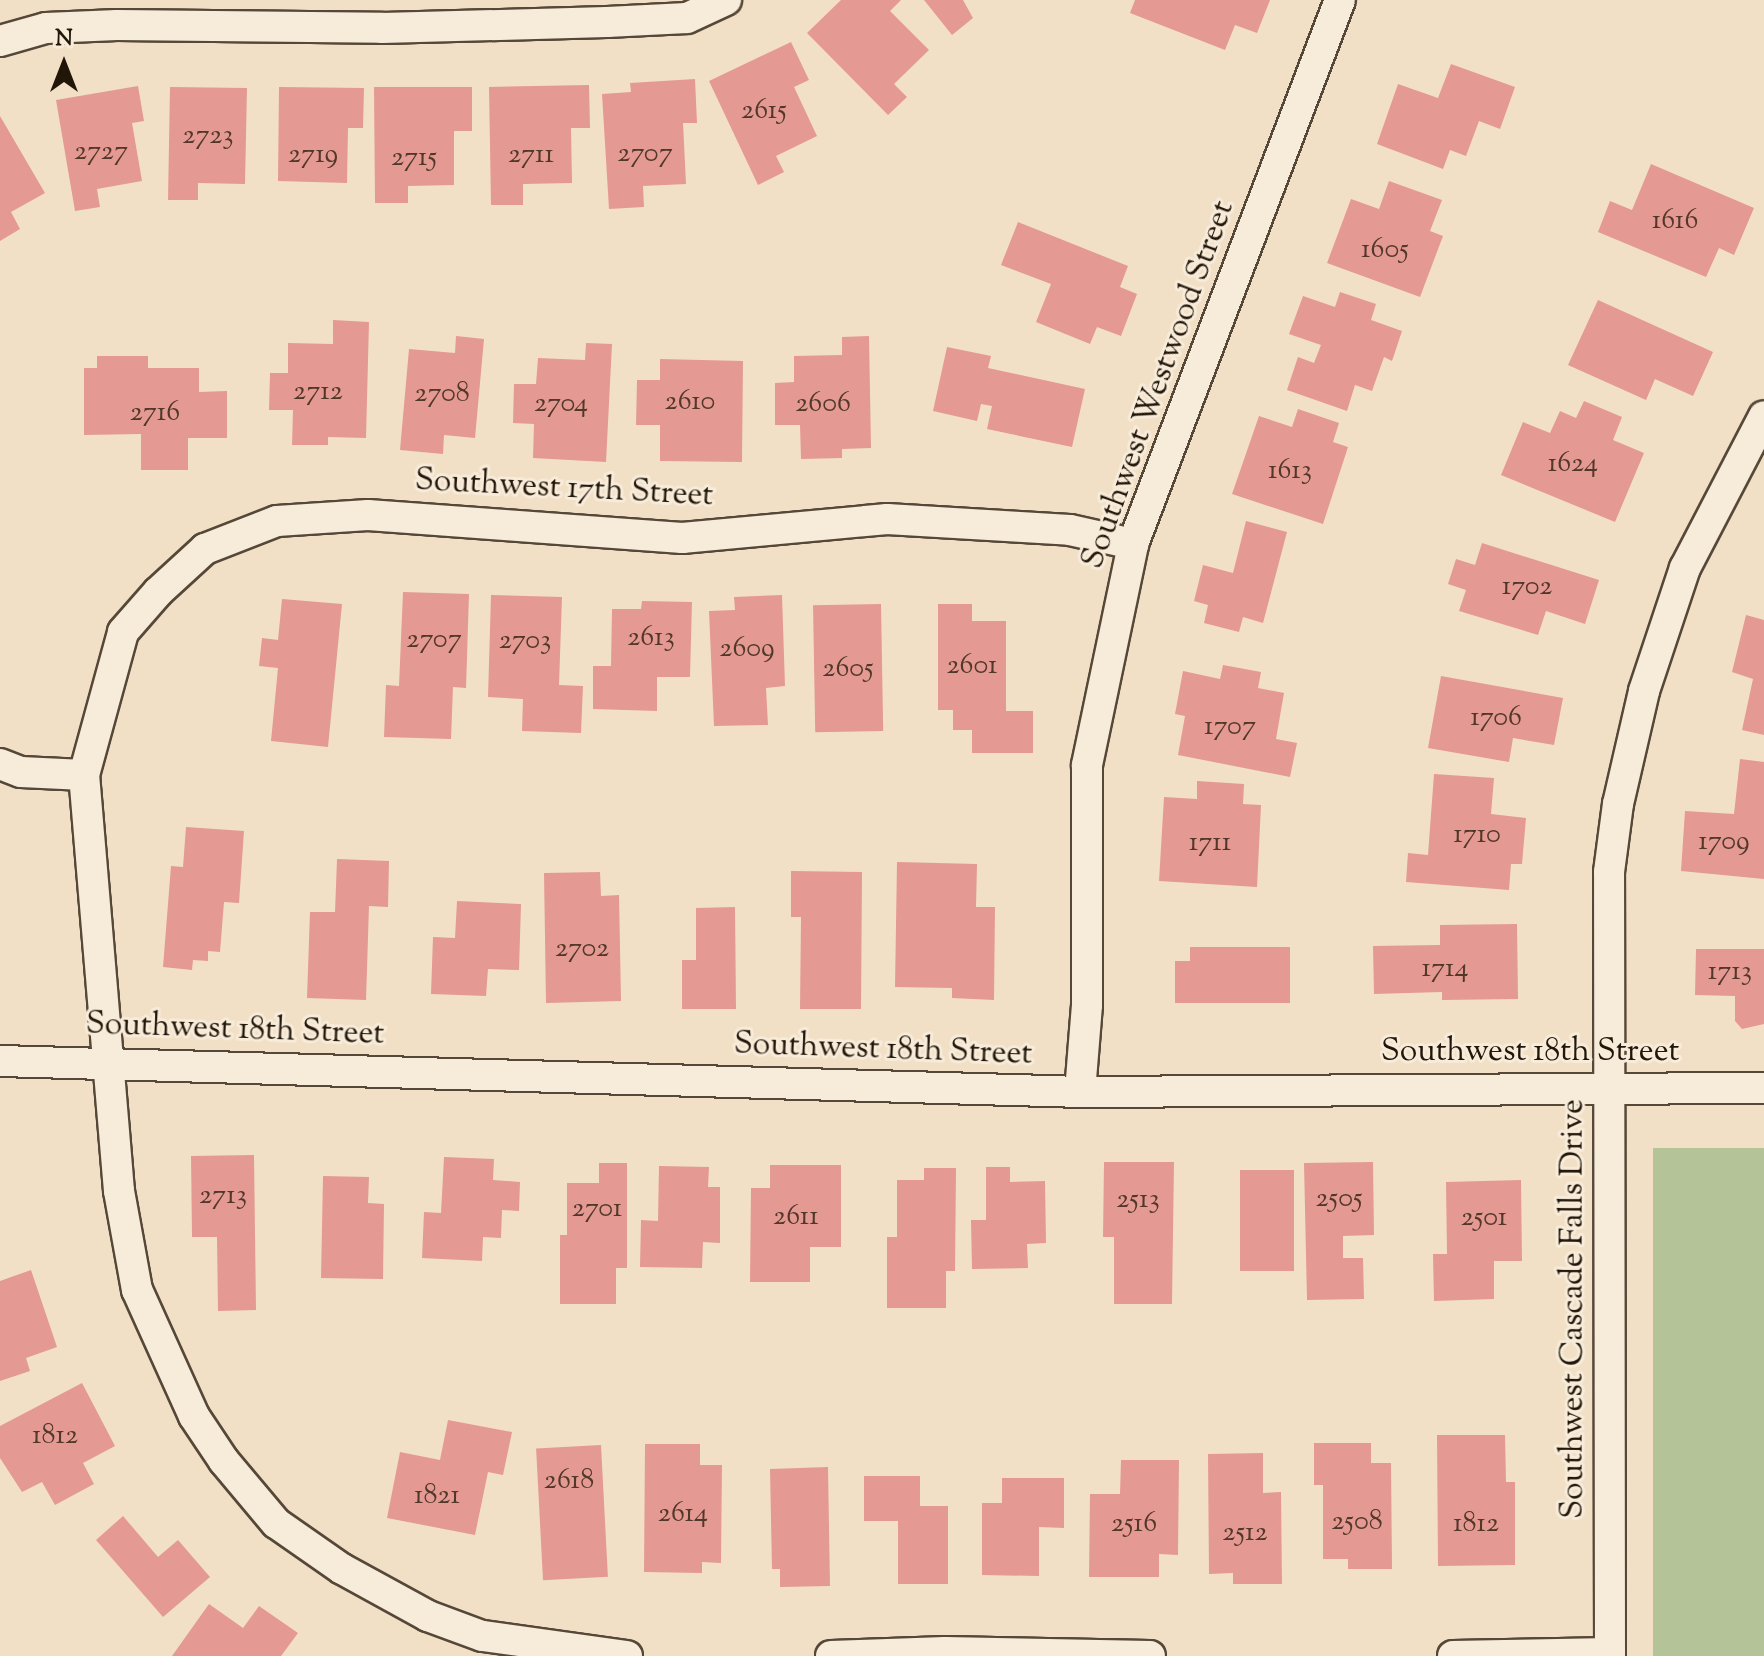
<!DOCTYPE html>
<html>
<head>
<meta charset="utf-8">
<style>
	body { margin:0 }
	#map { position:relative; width:1764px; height:1656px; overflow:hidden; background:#f2e0c6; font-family:"Sorts Mill Goudy",serif }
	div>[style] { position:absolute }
	.green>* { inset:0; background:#b5c399; transform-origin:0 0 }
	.building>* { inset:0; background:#e49992; transform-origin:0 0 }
	.roads { filter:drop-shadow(2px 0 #564838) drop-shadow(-2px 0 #564838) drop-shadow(0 2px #564838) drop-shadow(0 -2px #564838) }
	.minor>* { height:30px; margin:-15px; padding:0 15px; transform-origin:15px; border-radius:15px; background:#f7ebda }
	span { translate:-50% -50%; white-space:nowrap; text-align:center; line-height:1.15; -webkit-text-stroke:6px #f7ebda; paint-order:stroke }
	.number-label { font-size:28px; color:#52372b }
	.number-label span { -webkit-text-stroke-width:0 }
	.street-label { font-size:32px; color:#221609 }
	.north { position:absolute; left:24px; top:24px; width:80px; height:80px; -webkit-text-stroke:6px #f7ebda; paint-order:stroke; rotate:0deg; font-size:22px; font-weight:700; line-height:32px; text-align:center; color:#221609 }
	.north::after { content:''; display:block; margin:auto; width:28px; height:36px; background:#221609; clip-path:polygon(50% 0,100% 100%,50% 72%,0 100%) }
</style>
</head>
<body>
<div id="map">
	<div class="green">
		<i style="left:1764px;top:1148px;width:508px;height:111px;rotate:90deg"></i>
	</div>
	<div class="building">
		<i style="clip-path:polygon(841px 0,901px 0,890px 11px,929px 50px,894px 84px,907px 97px,888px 115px,807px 33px)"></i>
		<i style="clip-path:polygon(924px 0,963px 0,973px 18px,952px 35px)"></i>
		<i style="clip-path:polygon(1135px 0,1270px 0,1257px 33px,1235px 25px,1225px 50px,1130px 13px)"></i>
		<i style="clip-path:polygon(791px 42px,809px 80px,794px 87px,817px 136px,776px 156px,784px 172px,758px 185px,709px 81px)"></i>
		<i style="clip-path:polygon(1451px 64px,1515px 87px,1500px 129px,1479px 121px,1466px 156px,1450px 150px,1443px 169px,1377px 144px,1398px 84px,1438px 98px)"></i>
		<i style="clip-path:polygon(695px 79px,697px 123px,683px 123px,686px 184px,643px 186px,644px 207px,609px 209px,602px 94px,631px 92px,630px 83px)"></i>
		<i style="clip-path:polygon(589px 85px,590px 128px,571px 128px,572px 183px,523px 184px,523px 205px,491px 205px,489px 87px)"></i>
		<i style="clip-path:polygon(138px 86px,144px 121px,132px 123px,142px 181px,97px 189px,100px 207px,75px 211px,56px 100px)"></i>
		<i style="clip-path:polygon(170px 87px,247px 88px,245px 184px,198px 183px,198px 200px,168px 200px)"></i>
		<i style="clip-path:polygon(279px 87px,364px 88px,363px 128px,348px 128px,347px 183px,278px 181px)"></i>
		<i style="clip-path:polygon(374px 87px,472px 87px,472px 131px,454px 131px,454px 185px,408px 186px,408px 203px,375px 203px)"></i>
		<i style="clip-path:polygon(0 116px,45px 193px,11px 212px,20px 229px,0 241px)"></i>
		<i style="clip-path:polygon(1651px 164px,1754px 208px,1734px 255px,1719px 248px,1706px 277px,1598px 232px,1610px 201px,1632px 210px)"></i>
		<i style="clip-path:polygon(1389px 181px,1442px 200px,1430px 231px,1443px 236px,1420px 297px,1327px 263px,1351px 199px,1379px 209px)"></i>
		<i style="clip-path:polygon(1018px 222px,1128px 266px,1120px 287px,1137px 294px,1121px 336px,1097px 327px,1090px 344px,1036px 322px,1051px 284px,1001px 265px)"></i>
		<i style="clip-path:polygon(1340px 292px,1376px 304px,1371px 320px,1402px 331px,1392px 361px,1384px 357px,1372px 391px,1355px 385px,1347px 411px,1287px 390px,1298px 357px,1314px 363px,1321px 345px,1289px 334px,1303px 296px,1335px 307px)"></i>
		<i style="clip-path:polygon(1598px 300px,1713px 352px,1693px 396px,1655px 379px,1646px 400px,1568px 365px)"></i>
		<i style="clip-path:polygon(333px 320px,369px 322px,366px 438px,328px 437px,328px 445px,292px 445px,293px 410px,269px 410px,270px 373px,288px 373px,288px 343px,333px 344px)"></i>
		<i style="clip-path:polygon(456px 336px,484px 339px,475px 438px,444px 435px,443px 454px,400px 450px,409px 349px,455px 353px)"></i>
		<i style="clip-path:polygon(869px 336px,871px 448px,842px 449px,842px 458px,801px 459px,800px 425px,775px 425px,775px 383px,794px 382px,794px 356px,842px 355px,842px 337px)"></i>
		<i style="clip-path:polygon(586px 343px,612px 344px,606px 462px,533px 458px,534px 424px,513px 423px,514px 384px,536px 384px,538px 358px,585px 360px)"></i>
		<i style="clip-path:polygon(947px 347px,991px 356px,988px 368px,1085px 389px,1072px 447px,987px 429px,992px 406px,981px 404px,977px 421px,933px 411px)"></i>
		<i style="clip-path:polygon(97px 356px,148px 356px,148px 368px,199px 368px,199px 392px,227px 391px,227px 438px,188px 438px,188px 470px,141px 470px,141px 434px,84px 435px,84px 368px,97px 368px)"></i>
		<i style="clip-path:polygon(660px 359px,743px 361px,742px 462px,660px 461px,660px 425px,636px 425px,637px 380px,660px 380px)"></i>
		<i style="clip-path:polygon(1584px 401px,1622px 417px,1613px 440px,1644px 453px,1615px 522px,1501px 475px,1523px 422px,1550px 433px,1560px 411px,1576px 418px)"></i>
		<i style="clip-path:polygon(1298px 409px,1339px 423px,1333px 442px,1348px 447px,1323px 524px,1232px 494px,1259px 416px,1292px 427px)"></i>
		<i style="clip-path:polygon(1246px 521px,1287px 532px,1263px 623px,1243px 617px,1239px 632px,1204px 623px,1208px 605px,1194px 601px,1203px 565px,1233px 573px)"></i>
		<i style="clip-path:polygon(1482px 543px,1599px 580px,1585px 624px,1546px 611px,1538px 635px,1459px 611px,1466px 590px,1448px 584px,1456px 559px,1475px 565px)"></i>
		<i style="clip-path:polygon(403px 592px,469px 594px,466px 688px,453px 687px,451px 739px,384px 737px,386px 685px,399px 686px)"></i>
		<i style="clip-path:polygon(491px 595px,562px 597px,559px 685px,583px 686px,581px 733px,522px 731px,523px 699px,488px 697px)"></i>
		<i style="clip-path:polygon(782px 595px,785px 686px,766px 688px,768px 725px,714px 726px,709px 611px,735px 610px,734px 597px)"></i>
		<i style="clip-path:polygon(282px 599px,342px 604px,328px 747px,271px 741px,278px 668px,259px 666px,262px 638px,278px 640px)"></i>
		<i style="clip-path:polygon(642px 601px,692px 602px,690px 677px,657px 677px,657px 711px,593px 709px,593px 666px,611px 666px,612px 609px,641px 609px)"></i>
		<i style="left:881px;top:604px;width:127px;height:68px;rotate:89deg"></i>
		<i style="clip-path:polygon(938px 604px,972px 604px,972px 621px,1006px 621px,1006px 711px,1033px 711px,1033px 753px,972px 753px,972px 730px,953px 730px,953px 710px,938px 710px)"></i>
		<i style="clip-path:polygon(1746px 615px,1764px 620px,1764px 735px,1742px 730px,1753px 679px,1732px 672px)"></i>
		<i style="clip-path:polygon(1223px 665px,1261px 672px,1258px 688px,1284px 693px,1276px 739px,1297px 743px,1290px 777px,1178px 755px,1185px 716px,1175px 714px,1183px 671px,1220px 679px)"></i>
		<i style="clip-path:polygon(1441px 676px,1563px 698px,1554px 745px,1513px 738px,1509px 762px,1428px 748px)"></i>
		<i style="clip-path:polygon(1740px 759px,1764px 762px,1764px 879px,1681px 871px,1685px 811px,1734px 814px)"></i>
		<i style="clip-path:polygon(1434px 774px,1494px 778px,1491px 814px,1526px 818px,1522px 864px,1511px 864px,1509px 890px,1406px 882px,1408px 853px,1428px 855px)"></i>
		<i style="clip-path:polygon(1197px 781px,1244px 784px,1243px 804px,1261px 805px,1257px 887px,1159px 881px,1164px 797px,1197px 799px)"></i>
		<i style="clip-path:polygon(186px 827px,244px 831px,239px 903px,224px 902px,220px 952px,208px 951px,208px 961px,193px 960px,192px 970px,163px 967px,171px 866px,183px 867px)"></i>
		<i style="clip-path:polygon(337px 859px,389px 861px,388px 907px,369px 906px,366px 1000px,307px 998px,310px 912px,335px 912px)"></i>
		<i style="clip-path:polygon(897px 862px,977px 864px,976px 907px,995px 907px,994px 1000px,952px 998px,952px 988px,895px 987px)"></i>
		<i style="clip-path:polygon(791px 871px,862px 872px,861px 1009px,800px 1009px,801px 917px,791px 917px)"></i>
		<i style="clip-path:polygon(600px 872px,601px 896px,619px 895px,621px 1001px,546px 1003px,544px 873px)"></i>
		<i style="clip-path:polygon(457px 901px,521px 904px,519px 970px,488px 969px,486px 996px,431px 994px,433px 937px,455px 938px)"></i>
		<i style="clip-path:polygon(735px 907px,736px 1009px,682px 1009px,682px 960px,696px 960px,696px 908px)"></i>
		<i style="clip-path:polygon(1517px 924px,1518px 999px,1442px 1000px,1442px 992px,1374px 994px,1373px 946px,1440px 945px,1440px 925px)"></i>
		<i style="clip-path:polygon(1190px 947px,1290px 947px,1290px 1003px,1175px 1003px,1175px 961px,1190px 961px)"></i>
		<i style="clip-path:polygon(1696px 949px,1764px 949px,1764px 1024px,1742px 1029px,1735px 1021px,1735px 996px,1695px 995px)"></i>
		<i style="clip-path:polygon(254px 1155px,256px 1310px,218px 1311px,217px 1237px,192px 1237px,191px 1156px)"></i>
		<i style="clip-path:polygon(444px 1157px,494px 1159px,493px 1180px,520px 1182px,519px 1211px,502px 1210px,501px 1238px,483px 1237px,482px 1261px,422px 1258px,424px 1212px,441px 1213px)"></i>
		<i style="clip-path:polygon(1104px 1162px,1174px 1162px,1172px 1304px,1114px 1304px,1114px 1237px,1103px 1237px)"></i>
		<i style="clip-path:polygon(1373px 1162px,1374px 1235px,1343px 1236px,1343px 1258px,1363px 1258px,1364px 1299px,1307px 1300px,1304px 1163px)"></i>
		<i style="clip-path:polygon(599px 1163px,627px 1163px,627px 1268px,616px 1268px,616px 1304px,560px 1304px,560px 1235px,567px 1235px,567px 1183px,599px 1183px)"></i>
		<i style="clip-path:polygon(770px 1165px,841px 1165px,841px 1247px,810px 1247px,810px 1282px,750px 1282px,751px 1188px,770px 1188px)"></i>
		<i style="clip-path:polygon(659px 1166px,709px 1167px,708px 1187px,720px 1187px,720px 1243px,703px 1242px,702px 1268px,640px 1267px,641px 1220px,658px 1221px)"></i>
		<i style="clip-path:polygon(986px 1167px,1010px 1167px,1010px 1182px,1045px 1181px,1046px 1243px,1027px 1244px,1028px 1268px,972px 1269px,971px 1220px,986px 1220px)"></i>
		<i style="clip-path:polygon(924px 1168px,956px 1168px,955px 1271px,946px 1271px,946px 1308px,887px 1308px,887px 1237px,897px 1237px,897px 1180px,924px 1180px)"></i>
		<i style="left:1240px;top:1170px;width:54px;height:101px"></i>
		<i style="clip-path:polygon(323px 1176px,369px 1177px,368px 1203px,384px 1204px,383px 1279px,321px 1278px)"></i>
		<i style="clip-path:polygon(1521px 1180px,1522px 1261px,1494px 1261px,1494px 1299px,1434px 1301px,1433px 1254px,1447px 1254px,1446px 1182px)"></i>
		<i style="clip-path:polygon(31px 1270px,57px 1347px,26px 1358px,30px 1371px,0 1381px,0 1281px)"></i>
		<i style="clip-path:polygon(82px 1383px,115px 1446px,83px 1463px,94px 1484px,55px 1505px,42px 1482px,22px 1492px,0 1458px,0 1426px)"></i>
		<i style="clip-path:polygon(448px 1420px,512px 1432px,503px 1475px,488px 1472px,475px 1535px,387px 1518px,400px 1452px,440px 1460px)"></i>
		<i style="clip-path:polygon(1437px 1435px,1505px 1435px,1506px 1482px,1515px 1482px,1515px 1565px,1438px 1566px)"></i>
		<i style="clip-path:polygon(1314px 1443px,1371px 1443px,1371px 1463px,1391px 1463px,1392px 1569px,1348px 1569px,1348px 1559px,1323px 1559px,1323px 1485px,1314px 1485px)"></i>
		<i style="clip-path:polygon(645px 1444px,700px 1444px,700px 1465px,722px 1465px,721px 1563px,702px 1562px,702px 1573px,644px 1572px)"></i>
		<i style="left:601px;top:1445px;width:132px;height:65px;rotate:87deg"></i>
		<i style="clip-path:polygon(1263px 1453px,1263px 1493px,1281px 1492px,1282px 1584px,1233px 1584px,1233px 1573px,1209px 1574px,1208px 1454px)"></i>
		<i style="clip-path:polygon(1121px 1460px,1179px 1460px,1178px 1555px,1159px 1554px,1159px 1577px,1089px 1577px,1090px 1494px,1120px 1494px)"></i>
		<i style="clip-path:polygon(828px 1467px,830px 1586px,780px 1587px,780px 1569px,772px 1569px,770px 1469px)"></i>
		<i style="clip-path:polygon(864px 1476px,920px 1476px,920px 1506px,948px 1506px,948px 1584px,898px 1584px,898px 1521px,864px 1521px)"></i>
		<i style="clip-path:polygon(1002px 1478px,1064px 1478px,1064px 1528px,1039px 1527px,1039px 1576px,982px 1575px,982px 1503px,1002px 1503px)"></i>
		<i style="clip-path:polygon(123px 1516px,158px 1557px,178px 1540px,210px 1577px,163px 1617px,96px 1540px)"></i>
		<i style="clip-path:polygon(209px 1604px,243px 1628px,259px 1606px,298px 1633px,281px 1656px,172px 1656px)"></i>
	</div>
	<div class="roads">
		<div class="minor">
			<i style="left:0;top:41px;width:48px;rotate:-15.8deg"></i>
			<i style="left:46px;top:28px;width:71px;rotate:-2.4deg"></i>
			<i style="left:117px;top:25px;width:265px;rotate:0.6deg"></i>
			<i style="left:382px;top:28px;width:225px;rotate:-1.5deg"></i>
			<i style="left:607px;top:22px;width:80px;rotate:-2.9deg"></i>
			<i style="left:687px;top:18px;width:43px;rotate:-24.8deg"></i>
			<i style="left:0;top:764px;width:22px;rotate:21deg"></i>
			<i style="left:21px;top:772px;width:63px;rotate:2.7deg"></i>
			<i style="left:0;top:1061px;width:1080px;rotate:1.64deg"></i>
			<i style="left:1080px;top:1092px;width:684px;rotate:-0.34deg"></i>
			<i style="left:1080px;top:1092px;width:87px;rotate:-85.4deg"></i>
			<i style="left:1087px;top:1005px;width:240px;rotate:-90deg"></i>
			<i style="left:1087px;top:765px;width:226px;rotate:-78.2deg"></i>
			<i style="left:1133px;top:544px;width:582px;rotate:-69.17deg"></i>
			<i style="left:627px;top:1656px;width:146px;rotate:-172.1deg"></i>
			<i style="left:482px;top:1636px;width:58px;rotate:-159.7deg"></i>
			<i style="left:428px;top:1616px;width:98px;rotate:-151.3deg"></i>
			<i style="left:342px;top:1569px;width:80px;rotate:-145.1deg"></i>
			<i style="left:276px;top:1523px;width:81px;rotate:-130deg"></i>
			<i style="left:224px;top:1461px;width:54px;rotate:-123.7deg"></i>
			<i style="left:194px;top:1416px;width:138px;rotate:-114.3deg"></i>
			<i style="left:137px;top:1290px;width:101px;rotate:-100.3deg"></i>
			<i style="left:119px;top:1191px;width:417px;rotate:-94.8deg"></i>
			<i style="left:84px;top:775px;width:148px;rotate:-74.7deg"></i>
			<i style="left:123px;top:632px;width:53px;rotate:-48.8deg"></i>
			<i style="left:158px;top:592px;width:64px;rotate:-42.5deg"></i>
			<i style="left:205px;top:549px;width:77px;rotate:-21.3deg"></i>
			<i style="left:277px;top:521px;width:91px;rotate:-3.8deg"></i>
			<i style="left:368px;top:515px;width:315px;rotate:4.2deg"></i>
			<i style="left:682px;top:538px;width:206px;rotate:-5.3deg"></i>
			<i style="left:887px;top:519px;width:183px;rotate:3.4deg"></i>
			<i style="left:1070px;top:530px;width:65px;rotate:12.5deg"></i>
			<i style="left:831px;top:1656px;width:114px;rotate:-2deg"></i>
			<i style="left:945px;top:1652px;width:205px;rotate:1.1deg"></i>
			<i style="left:1453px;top:1656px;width:157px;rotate:-1.1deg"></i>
			<i style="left:1610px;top:1656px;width:784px;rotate:-90.07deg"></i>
			<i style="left:1609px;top:872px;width:69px;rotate:-82.5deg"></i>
			<i style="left:1618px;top:804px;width:116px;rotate:-77deg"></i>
			<i style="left:1644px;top:691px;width:130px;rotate:-71.6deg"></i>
			<i style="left:1685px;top:568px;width:171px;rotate:-62.5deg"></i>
		</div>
	</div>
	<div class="number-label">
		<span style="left:764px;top:111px">2615</span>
		<span style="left:208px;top:136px">2723</span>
		<span style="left:101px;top:152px">2727</span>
		<span style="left:645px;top:154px">2707</span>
		<span style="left:313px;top:155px">2719</span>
		<span style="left:531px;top:155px">2711</span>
		<span style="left:414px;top:158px">2715</span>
		<span style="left:1675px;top:221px">1616</span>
		<span style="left:1385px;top:250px">1605</span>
		<span style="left:318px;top:392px">2712</span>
		<span style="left:442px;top:394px">2708</span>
		<span style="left:690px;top:402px">2610</span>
		<span style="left:561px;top:404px">2704</span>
		<span style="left:823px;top:404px">2606</span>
		<span style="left:155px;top:413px">2716</span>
		<span style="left:1573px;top:464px">1624</span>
		<span style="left:1290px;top:471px">1613</span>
		<span style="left:1527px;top:587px">1702</span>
		<span style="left:651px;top:638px">2613</span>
		<span style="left:434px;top:640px">2707</span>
		<span style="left:525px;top:641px">2703</span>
		<span style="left:747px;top:649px">2609</span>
		<span style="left:972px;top:666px">2601</span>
		<span style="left:848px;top:669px">2605</span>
		<span style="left:1496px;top:718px">1706</span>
		<span style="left:1230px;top:727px">1707</span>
		<span style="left:1477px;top:835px">1710</span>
		<span style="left:1724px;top:842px">1709</span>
		<span style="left:1210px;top:843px">1711</span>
		<span style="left:582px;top:949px">2702</span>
		<span style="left:1445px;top:969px">1714</span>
		<span style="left:1730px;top:972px">1713</span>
		<span style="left:223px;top:1196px">2713</span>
		<span style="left:1339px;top:1199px">2505</span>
		<span style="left:1138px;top:1200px">2513</span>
		<span style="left:597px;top:1209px">2701</span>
		<span style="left:796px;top:1217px">2611</span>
		<span style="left:1484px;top:1218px">2501</span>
		<span style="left:55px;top:1436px">1812</span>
		<span style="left:569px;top:1481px">2618</span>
		<span style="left:437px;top:1496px">1821</span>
		<span style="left:683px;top:1514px">2614</span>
		<span style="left:1357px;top:1522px">2508</span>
		<span style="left:1134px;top:1524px">2516</span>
		<span style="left:1476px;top:1524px">1812</span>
		<span style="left:1245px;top:1533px">2512</span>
	</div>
	<div class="street-label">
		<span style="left:1159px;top:385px;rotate:-70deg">Southwest Westwood Street</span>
		<span style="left:564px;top:489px;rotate:3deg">Southwest 17th Street</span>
		<span style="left:235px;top:1030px;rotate:2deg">Southwest 18th Street</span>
		<span style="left:883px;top:1050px;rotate:2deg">Southwest 18th Street</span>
		<span style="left:1530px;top:1052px">Southwest 18th Street</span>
		<span style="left:1574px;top:1309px;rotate:-90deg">Southwest Cascade Falls Drive</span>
	</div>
	<div class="north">N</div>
</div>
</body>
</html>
